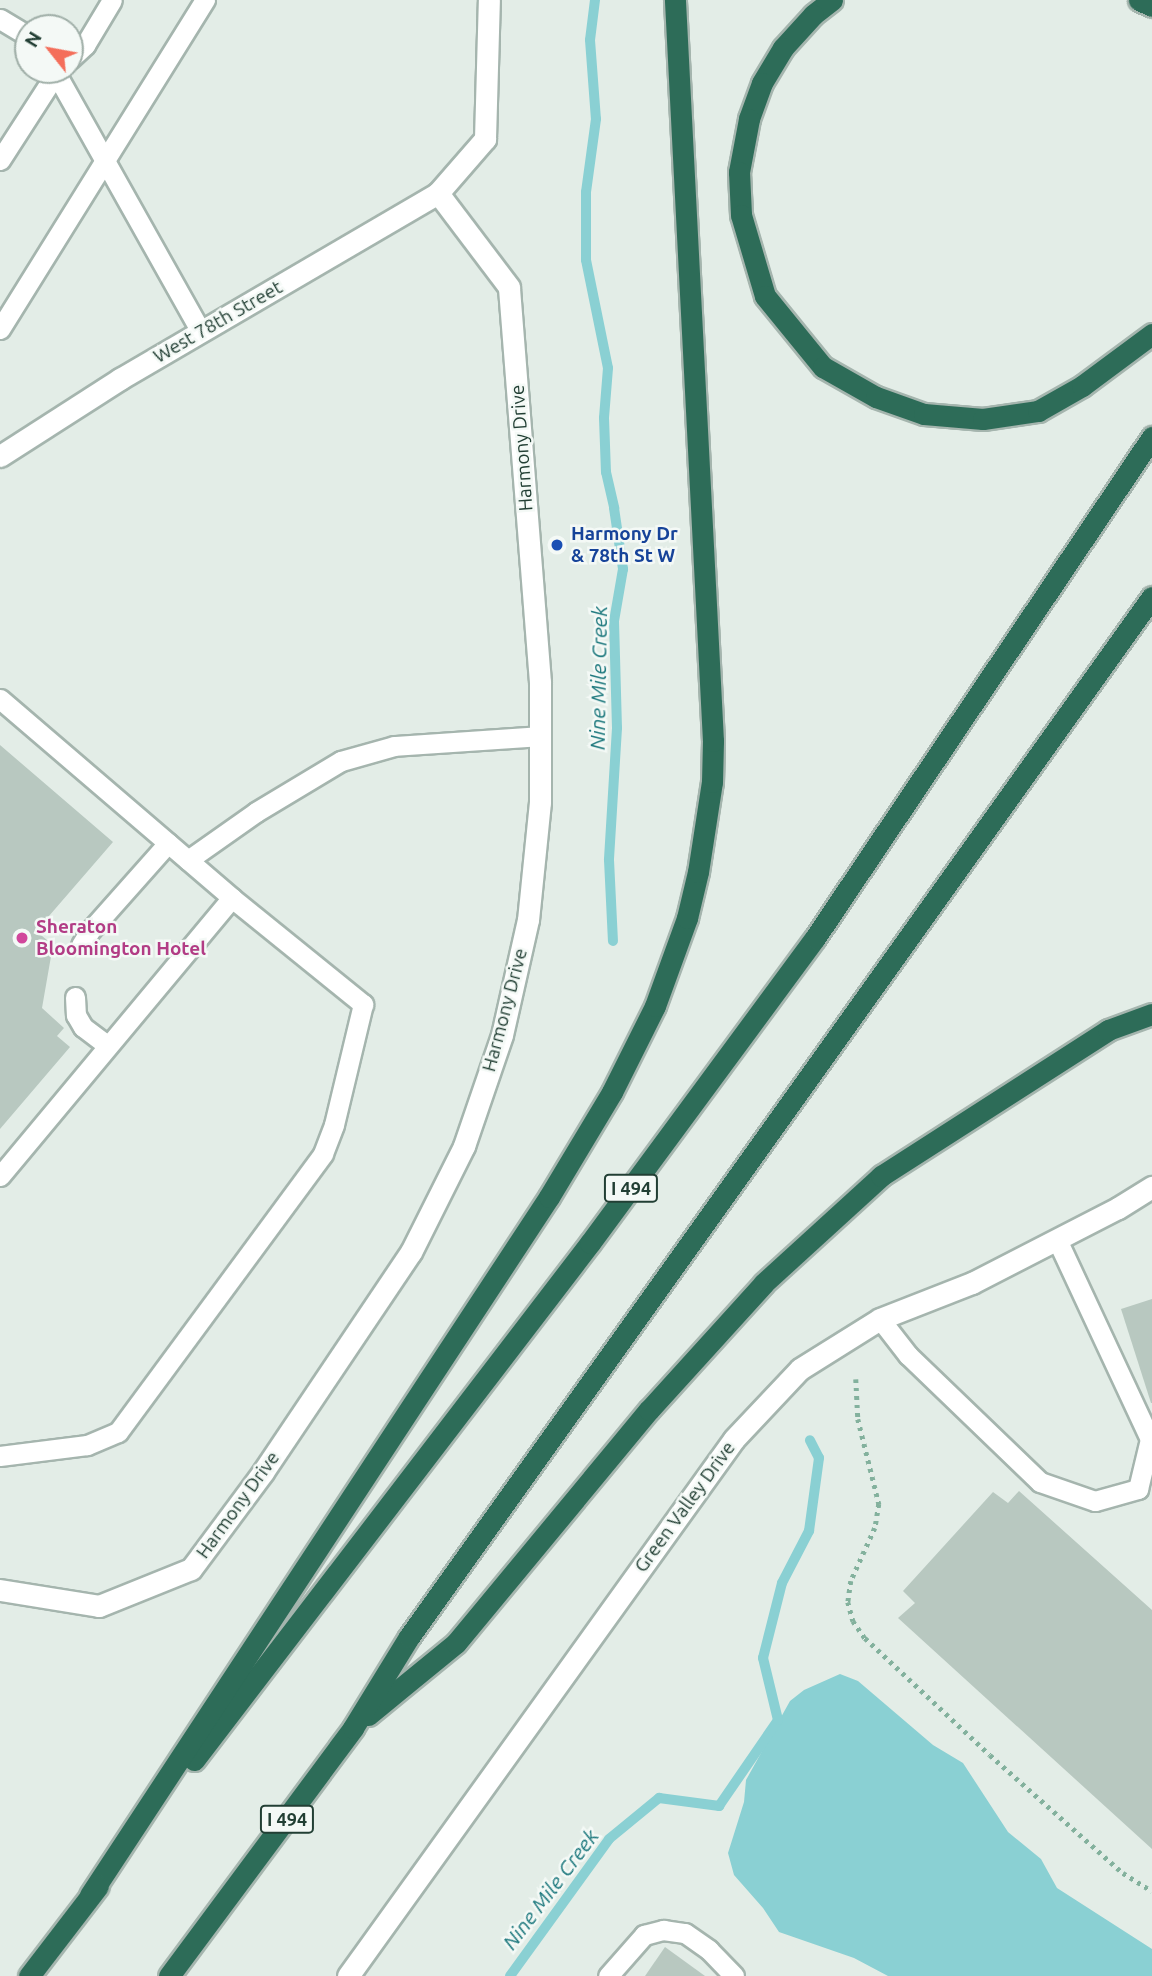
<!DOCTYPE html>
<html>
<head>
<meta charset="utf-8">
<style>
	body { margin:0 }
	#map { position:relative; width:1152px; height:1976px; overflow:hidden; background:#e3ede7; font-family:Ubuntu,sans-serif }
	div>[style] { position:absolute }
	.water>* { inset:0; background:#8ad0d3 }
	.stream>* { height:10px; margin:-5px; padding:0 5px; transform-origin:5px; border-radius:5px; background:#8ad0d3 }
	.building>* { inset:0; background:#b8c8c0 }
	.path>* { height:4.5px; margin-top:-2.25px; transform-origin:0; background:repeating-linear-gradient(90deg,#83b19d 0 3.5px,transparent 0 8.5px) }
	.roads { filter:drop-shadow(2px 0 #a5b5ae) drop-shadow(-2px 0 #a5b5ae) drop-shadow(0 2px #a5b5ae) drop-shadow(0 -2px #a5b5ae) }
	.service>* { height:19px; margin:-9.5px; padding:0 9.5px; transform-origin:9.5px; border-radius:9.5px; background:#fff }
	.minor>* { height:21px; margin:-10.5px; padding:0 10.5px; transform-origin:10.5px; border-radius:10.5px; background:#fff }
	.tertiary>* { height:21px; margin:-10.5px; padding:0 10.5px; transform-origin:10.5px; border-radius:10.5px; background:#fff }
	.motorway>* { height:21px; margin:-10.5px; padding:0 10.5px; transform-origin:10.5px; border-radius:10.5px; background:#2d6c58 }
	.dots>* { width:19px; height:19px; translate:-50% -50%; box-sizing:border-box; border:4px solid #f4f9f6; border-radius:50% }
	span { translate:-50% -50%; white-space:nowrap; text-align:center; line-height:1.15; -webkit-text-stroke:5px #f4f9f6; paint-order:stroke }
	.shield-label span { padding:2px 5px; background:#f4f9f6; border:2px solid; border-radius:5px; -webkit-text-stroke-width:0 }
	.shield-label { font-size:18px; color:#223f34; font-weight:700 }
	.street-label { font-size:19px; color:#223f34 }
	.transit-label { font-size:19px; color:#164399; font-weight:700 }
	.left { translate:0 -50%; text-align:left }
	.hotel-label { font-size:19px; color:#b23c85; font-weight:700 }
	.water-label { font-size:21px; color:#1b777c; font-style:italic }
	.north { position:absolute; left:14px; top:14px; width:70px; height:70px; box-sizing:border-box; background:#f4f9f6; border:2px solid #a0afa8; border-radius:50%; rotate:301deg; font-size:19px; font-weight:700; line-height:28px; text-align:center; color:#223f34 }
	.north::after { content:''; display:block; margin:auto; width:24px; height:32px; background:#f46e5a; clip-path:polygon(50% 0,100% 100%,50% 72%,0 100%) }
</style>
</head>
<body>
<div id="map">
	<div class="water">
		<i style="clip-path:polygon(840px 1674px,858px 1681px,933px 1745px,963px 1763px,1008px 1832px,1041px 1859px,1057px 1888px,1152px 1949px,1152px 1976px,888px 1976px,854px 1958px,779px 1932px,763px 1908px,734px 1875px,728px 1853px,744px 1802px,746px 1780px,790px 1701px,804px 1690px)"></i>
	</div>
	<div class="stream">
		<i style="left:595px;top:0;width:40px;rotate:97.1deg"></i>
		<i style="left:590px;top:40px;width:79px;rotate:85.7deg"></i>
		<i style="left:596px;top:119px;width:74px;rotate:97.8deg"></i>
		<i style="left:586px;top:192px;width:68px;rotate:90deg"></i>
		<i style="left:586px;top:260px;width:110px;rotate:78.5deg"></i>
		<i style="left:608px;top:368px;width:50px;rotate:94.6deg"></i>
		<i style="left:604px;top:418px;width:54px;rotate:87.9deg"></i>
		<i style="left:606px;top:472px;width:37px;rotate:77deg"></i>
		<i style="left:614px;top:508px;width:62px;rotate:81.6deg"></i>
		<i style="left:623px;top:569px;width:53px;rotate:99.8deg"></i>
		<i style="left:614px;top:621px;width:107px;rotate:88.4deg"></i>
		<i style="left:617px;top:728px;width:132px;rotate:93.5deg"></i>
		<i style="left:609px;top:860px;width:81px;rotate:87.2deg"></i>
		<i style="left:510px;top:1976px;width:169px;rotate:-54.1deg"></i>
		<i style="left:609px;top:1839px;width:65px;rotate:-39.4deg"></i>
		<i style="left:659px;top:1798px;width:61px;rotate:7.6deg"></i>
		<i style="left:719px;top:1806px;width:104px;rotate:-55.5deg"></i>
		<i style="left:778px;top:1720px;width:64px;rotate:-103.6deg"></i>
		<i style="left:763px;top:1658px;width:77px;rotate:-75.8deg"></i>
		<i style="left:782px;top:1583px;width:59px;rotate:-62.6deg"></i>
		<i style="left:809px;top:1531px;width:74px;rotate:-82.2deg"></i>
		<i style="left:819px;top:1458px;width:20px;rotate:-117deg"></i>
	</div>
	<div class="building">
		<i style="clip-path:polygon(0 745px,113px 842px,36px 931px,53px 945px,42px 1008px,64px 1028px,57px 1036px,70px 1047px,0 1129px)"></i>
		<i style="clip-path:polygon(1152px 1299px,1152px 1403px,1151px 1403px,1121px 1309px)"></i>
		<i style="clip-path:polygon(1019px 1491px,1152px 1610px,1152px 1849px,898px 1618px,915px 1603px,903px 1591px,993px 1492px,1008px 1503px)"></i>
		<i style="clip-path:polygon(665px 1947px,705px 1976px,645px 1976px)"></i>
	</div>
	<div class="path">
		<i style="left:856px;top:1379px;width:40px;rotate:87.1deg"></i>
		<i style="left:858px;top:1419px;width:88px;rotate:76.1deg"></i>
		<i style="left:879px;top:1504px;width:24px;rotate:99deg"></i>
		<i style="left:875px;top:1528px;width:58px;rotate:114.4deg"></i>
		<i style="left:851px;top:1581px;width:21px;rotate:98deg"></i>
		<i style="left:848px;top:1602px;width:20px;rotate:75deg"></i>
		<i style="left:853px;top:1621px;width:21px;rotate:55deg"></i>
		<i style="left:865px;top:1638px;width:171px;rotate:43.1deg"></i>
		<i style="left:990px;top:1755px;width:178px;rotate:41.6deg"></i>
		<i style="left:1123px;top:1873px;width:34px;rotate:32deg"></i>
	</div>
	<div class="roads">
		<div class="service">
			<i style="left:0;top:19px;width:33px;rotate:31deg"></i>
			<i style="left:70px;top:59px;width:21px;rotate:-43deg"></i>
			<i style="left:85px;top:45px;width:52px;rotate:-59deg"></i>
			<i style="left:54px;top:70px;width:300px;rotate:60.7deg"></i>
			<i style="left:0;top:160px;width:107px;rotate:-57.2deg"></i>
			<i style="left:0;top:329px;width:388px;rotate:-58.1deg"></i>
			<i style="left:0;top:699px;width:306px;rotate:40.6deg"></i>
			<i style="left:232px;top:898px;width:169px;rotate:39deg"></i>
			<i style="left:363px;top:1004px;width:124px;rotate:103.5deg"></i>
			<i style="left:334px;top:1125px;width:31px;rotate:111deg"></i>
			<i style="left:323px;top:1154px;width:345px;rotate:126.4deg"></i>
			<i style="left:118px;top:1432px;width:34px;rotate:157deg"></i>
			<i style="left:87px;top:1445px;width:88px;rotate:172.8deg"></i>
			<i style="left:188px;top:860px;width:83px;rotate:-35.2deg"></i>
			<i style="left:256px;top:812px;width:99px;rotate:-31deg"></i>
			<i style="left:341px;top:761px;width:55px;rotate:-15.8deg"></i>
			<i style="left:394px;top:746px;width:146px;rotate:-3.9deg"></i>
			<i style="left:81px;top:945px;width:15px;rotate:-58deg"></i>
			<i style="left:89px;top:932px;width:119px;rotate:-48.4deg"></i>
			<i style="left:75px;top:997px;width:18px;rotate:87deg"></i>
			<i style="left:76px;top:1015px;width:14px;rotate:60deg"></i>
			<i style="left:83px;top:1027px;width:31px;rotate:37deg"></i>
			<i style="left:0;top:1176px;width:362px;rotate:-50.2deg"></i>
			<i style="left:880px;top:1319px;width:46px;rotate:52.1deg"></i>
			<i style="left:908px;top:1355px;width:183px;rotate:43.9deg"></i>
			<i style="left:1040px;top:1482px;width:58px;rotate:19.1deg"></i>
			<i style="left:1095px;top:1501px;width:45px;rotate:-15.6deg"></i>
			<i style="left:1138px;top:1489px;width:51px;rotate:-76.5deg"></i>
			<i style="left:1150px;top:1439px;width:220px;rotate:-115deg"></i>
			<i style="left:608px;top:1976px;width:55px;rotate:-48.7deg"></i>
			<i style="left:644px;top:1935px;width:20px;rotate:-15deg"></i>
			<i style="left:663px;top:1930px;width:22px;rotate:8deg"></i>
			<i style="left:685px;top:1933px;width:29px;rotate:35deg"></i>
			<i style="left:709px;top:1950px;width:36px;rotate:46deg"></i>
		</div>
		<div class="minor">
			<i style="left:0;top:1590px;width:100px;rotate:9.2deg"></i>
			<i style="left:99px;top:1606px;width:99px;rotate:-21.9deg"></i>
			<i style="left:191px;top:1569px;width:121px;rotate:-53.4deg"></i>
			<i style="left:263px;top:1472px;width:265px;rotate:-56.1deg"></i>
			<i style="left:411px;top:1252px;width:119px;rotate:-63.4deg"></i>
			<i style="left:464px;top:1146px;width:117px;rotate:-71.1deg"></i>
			<i style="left:502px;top:1035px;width:118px;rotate:-77.3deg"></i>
			<i style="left:528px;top:920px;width:119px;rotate:-84.2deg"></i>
			<i style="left:540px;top:802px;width:120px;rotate:-90deg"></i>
			<i style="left:540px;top:682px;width:396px;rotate:-94.5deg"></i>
			<i style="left:509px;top:287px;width:118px;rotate:-127.1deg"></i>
			<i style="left:348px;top:1976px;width:661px;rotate:-54.29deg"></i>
			<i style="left:734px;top:1439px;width:96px;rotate:-46.7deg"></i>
			<i style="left:800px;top:1369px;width:94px;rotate:-32deg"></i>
			<i style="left:880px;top:1319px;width:99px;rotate:-21.4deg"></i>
			<i style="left:972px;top:1283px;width:164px;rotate:-27.2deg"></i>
			<i style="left:1118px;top:1208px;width:40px;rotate:-32deg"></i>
		</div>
		<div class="tertiary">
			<i style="left:0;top:456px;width:143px;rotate:-32.7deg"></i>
			<i style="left:120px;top:379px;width:368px;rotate:-30.3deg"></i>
			<i style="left:438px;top:193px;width:72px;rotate:-49deg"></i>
			<i style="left:485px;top:139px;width:139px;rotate:-88.4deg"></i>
		</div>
		<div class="motorway">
			<i style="left:832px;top:0;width:24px;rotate:142deg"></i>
			<i style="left:813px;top:15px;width:45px;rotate:132.3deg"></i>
			<i style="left:783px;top:48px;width:41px;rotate:121deg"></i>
			<i style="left:762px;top:83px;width:38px;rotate:110deg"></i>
			<i style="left:749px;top:119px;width:54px;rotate:100.7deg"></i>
			<i style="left:739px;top:172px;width:43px;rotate:87.3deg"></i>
			<i style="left:741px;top:215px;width:84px;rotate:73.5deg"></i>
			<i style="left:765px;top:296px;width:92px;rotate:50.8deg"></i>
			<i style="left:823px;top:367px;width:61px;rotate:29.5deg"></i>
			<i style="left:876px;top:397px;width:51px;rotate:19.5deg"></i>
			<i style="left:924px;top:414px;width:59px;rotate:4.8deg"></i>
			<i style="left:983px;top:419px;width:56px;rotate:-8.3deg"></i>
			<i style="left:1038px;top:411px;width:51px;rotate:-29.6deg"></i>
			<i style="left:1082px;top:386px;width:87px;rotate:-36.6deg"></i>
			<i style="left:1139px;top:0;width:14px;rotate:25deg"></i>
			<i style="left:368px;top:1715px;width:114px;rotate:-39.3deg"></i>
			<i style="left:456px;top:1643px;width:303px;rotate:-50.4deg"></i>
			<i style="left:649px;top:1410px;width:171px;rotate:-47.8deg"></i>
			<i style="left:764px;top:1283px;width:159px;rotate:-42.4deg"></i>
			<i style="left:881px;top:1176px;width:270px;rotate:-32.7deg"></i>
			<i style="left:1108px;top:1030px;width:47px;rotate:-20deg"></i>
			<i style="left:194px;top:1760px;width:651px;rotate:-52.55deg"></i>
			<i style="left:590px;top:1243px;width:379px;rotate:-53.6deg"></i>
			<i style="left:815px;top:938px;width:604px;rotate:-56.07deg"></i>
			<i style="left:90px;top:1895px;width:835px;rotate:-56.67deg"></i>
			<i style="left:549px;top:1197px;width:122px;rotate:-59deg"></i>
			<i style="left:612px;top:1092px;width:96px;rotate:-63.4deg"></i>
			<i style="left:655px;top:1006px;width:94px;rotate:-70deg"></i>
			<i style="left:687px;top:918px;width:47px;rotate:-76.6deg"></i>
			<i style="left:698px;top:872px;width:91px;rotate:-81.2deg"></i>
			<i style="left:712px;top:782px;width:41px;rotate:-88.6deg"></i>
			<i style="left:713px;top:741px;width:742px;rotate:-92.94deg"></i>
			<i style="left:29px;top:1976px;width:113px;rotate:-52.5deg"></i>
			<i style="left:169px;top:1976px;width:309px;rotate:-53.4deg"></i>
			<i style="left:353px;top:1728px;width:107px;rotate:-58.4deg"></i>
			<i style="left:409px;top:1637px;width:1278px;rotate:-54.46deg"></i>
		</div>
	</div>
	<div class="dots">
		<i style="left:557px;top:545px;background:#1a4fb4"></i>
		<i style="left:22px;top:938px;background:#d1479c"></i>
	</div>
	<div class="shield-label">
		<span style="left:631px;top:1188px">I 494</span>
		<span style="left:287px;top:1819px">I 494</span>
	</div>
	<div class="street-label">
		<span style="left:218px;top:322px;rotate:-30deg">West 78th Street</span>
		<span style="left:522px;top:448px;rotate:-94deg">Harmony Drive</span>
		<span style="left:505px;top:1010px;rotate:-75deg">Harmony Drive</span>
		<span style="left:238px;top:1505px;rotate:-54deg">Harmony Drive</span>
		<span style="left:685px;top:1507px;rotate:-54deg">Green Valley Drive</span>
	</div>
	<div class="transit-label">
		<span class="left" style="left:571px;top:545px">Harmony Dr<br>&amp; 78th St W</span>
	</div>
	<div class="hotel-label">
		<span class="left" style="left:36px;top:938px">Sheraton<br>Bloomington Hotel</span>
	</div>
	<div class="water-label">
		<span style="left:598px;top:678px;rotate:-89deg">Nine Mile Creek</span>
		<span style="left:550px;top:1889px;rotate:-53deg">Nine Mile Creek</span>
	</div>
	<div class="north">N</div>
</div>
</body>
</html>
